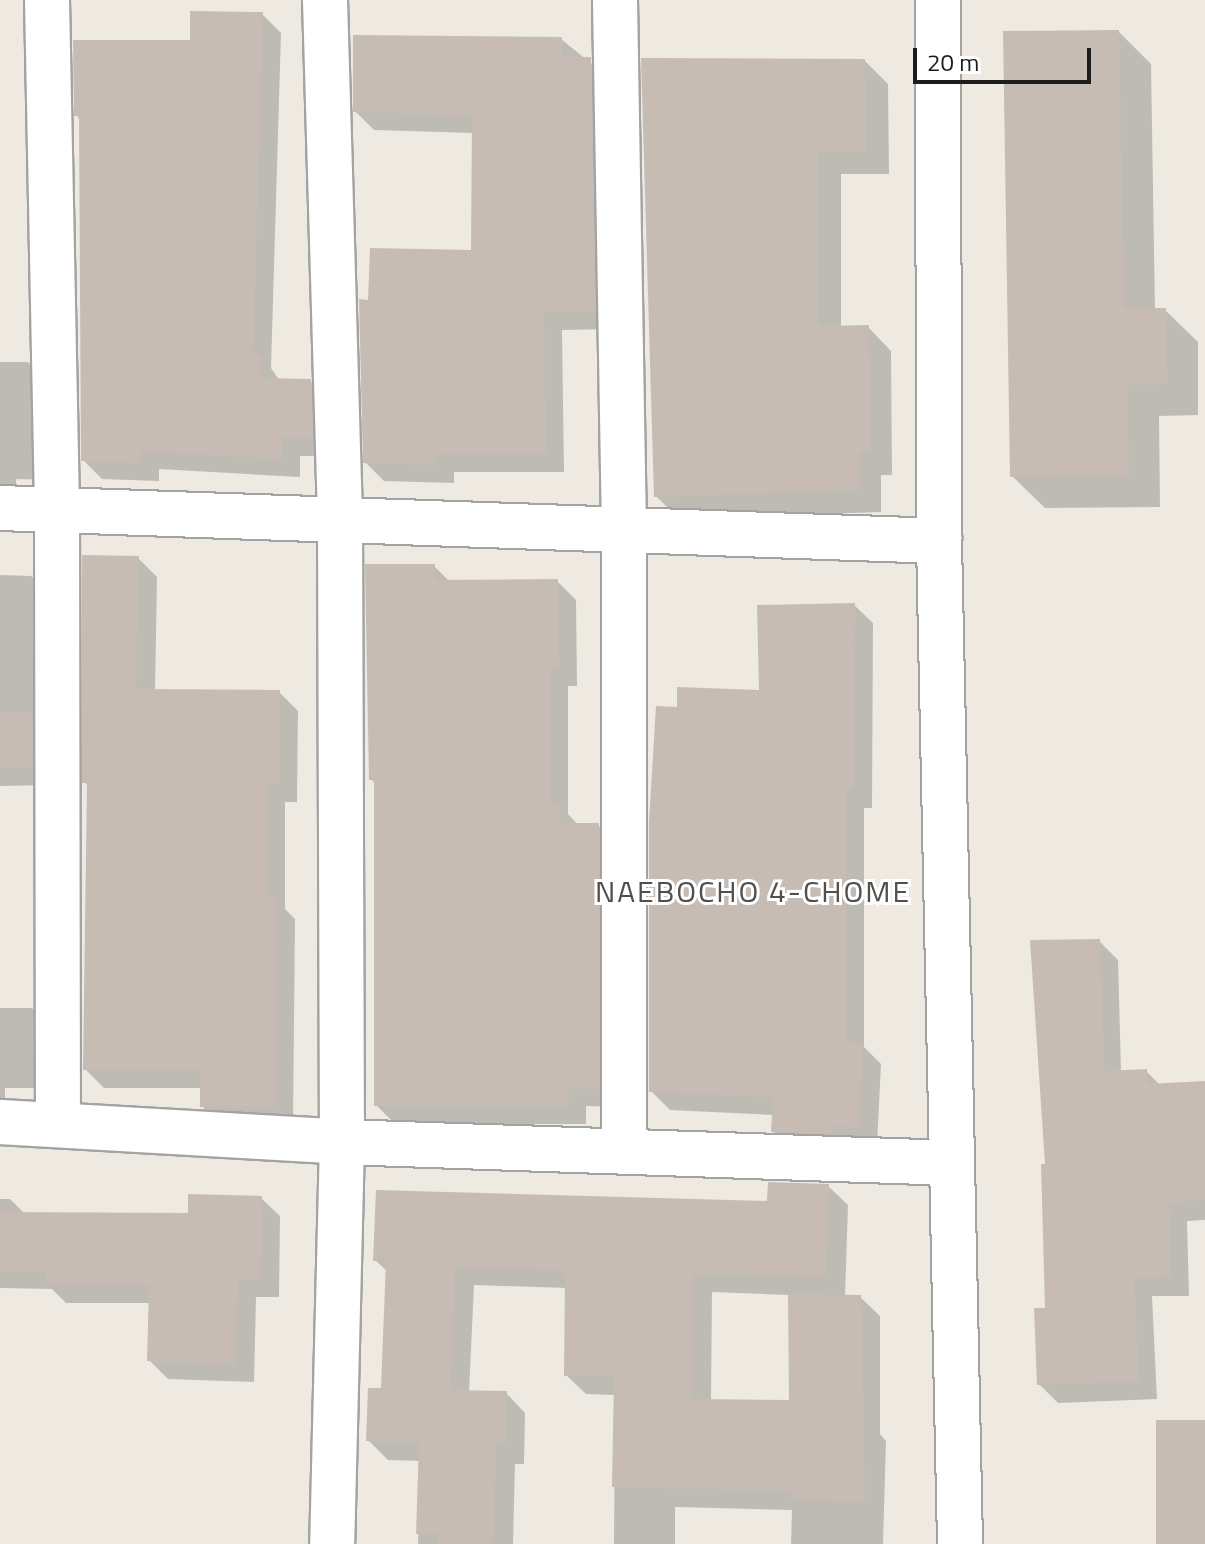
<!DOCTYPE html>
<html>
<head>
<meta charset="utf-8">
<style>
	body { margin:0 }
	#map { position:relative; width:1205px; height:1544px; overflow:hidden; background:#eeeae1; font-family:"Titillium Web",sans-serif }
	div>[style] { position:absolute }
	.shadow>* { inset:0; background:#0003 }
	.building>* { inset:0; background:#c6bcb4; transform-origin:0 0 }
	.roads { filter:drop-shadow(2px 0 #a3a3a3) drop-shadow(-2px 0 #a3a3a3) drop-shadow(0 2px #a3a3a3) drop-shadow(0 -2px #a3a3a3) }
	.minor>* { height:44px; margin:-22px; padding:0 22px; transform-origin:22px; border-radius:22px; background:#fff }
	span { translate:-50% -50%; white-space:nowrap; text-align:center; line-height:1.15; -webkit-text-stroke:6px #fff; paint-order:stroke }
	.neighbourhood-label { font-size:30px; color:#4f4f4f; letter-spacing:2px }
	.scale { position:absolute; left:913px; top:48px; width:178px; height:36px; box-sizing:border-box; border:4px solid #1c1c1c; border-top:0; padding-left:10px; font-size:24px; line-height:28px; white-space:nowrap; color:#1c1c1c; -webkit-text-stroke:6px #fff; paint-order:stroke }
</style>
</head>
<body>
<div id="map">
	<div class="shadow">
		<i style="clip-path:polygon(262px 14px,281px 33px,271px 368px,279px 380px,310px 381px,329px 400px,331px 456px,300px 456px,300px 477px,159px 469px,159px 481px,102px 479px,83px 460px,81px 121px,76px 115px,192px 42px)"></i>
		<i style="clip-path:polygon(1119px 32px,1151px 64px,1155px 310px,1165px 310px,1198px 342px,1198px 415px,1159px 416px,1160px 507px,1045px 508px,1012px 476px)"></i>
		<i style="clip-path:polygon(561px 39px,609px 78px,613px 329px,562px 330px,564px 472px,454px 472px,454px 483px,384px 481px,365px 462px,370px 302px,473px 252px,474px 133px,374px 130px,355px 111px)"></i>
		<i style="clip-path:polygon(643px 60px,865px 61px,888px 84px,889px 174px,841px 174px,841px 328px,868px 327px,891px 351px,892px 475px,881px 475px,881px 512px,679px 519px,656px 496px)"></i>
		<i style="clip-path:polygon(0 362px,28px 362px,50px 383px,51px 480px,16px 479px,16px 491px,0 491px)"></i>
		<i style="clip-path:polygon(138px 558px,157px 577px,155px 691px,279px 692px,298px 711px,297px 802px,285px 802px,285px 909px,295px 919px,293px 1124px,221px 1125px,202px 1106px,202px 1088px,104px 1088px,85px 1069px,89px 786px,84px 782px)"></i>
		<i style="clip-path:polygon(434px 566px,450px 582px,557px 581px,576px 600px,577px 686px,568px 686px,568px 814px,578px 825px,598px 825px,617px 844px,617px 1107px,586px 1106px,586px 1124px,395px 1124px,376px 1105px,376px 784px,371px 779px)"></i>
		<i style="clip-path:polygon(0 575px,31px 576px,50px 594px,50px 785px,0 786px)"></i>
		<i style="clip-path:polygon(854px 605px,873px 623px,872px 808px,864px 808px,864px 1047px,881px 1064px,877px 1145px,792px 1150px,773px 1131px,774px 1115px,670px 1110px,651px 1091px,678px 710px,762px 692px)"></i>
		<i style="clip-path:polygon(1099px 941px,1118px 960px,1121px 1072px,1146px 1071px,1161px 1086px,1205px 1083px,1205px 1220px,1187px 1221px,1189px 1296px,1152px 1296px,1157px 1399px,1058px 1403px,1039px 1384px,1047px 1310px,1047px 1166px)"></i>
		<i style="clip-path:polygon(0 1008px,32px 1008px,51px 1027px,51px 1088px,5px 1088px,5px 1110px,0 1110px)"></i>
		<i style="clip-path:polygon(evenodd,828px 1186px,848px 1205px,845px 1297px,860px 1297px,880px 1316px,880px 1434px,886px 1441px,883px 1544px,791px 1544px,792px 1510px,675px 1507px,675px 1544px,614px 1544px,615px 1395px,586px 1394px,566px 1375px,567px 1288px,474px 1285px,469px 1392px,506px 1393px,525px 1413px,524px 1464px,515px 1464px,513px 1544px,418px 1544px,421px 1461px,388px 1460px,368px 1440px,382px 1390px,388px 1272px,375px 1260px,769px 1203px,828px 1186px,712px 1292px,790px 1295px,791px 1402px,711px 1401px,712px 1292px)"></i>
		<i style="clip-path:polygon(261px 1198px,280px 1216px,279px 1297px,256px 1297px,254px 1382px,168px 1379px,149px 1360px,151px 1303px,66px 1303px,52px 1289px,0 1288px,0 1199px,10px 1199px,25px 1214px,190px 1215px)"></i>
	</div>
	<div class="building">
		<i style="clip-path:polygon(190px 11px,263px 12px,253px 355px,261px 356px,261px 378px,311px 379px,313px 438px,282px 438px,282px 459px,141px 451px,141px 463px,81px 461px,79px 116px,74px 116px,73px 40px,190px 40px)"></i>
		<i style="clip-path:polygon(1119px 30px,1124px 308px,1166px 308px,1167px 384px,1127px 385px,1129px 475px,1010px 477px,1003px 31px)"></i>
		<i style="clip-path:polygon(353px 35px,562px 37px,562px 57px,591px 57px,595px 311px,544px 312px,546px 454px,436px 454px,436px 465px,363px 463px,359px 299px,368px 300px,370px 248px,471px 250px,472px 116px,353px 112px)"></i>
		<i style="clip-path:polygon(641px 58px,865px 59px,866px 152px,818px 152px,818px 326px,869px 325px,870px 452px,859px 452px,859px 490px,654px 497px)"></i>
		<i style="clip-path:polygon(82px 555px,139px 556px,136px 689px,280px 690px,279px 784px,268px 784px,267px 898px,277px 898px,275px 1106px,200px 1107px,200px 1070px,83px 1070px,87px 783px,82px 783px)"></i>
		<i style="clip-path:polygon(365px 564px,435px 564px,435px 580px,558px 579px,559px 668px,550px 668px,550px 805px,561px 805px,561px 823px,599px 823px,599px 1089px,569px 1088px,568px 1106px,374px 1106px,374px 780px,369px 780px)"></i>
		<i style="clip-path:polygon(855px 603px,854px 790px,846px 790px,846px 1042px,863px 1043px,859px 1127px,831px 1126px,831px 1134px,771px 1132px,773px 1097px,649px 1092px,649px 822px,656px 706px,677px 707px,677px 687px,759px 690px,757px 605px)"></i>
		<i style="left:0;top:713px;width:32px;height:55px"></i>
		<i style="clip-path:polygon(1100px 939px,1104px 1071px,1147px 1069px,1148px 1084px,1205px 1081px,1205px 1200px,1169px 1203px,1171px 1277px,1134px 1278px,1139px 1381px,1037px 1385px,1034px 1308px,1045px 1308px,1041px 1164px,1045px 1164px,1030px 940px)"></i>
		<i style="clip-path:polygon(768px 1182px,829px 1184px,826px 1277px,693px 1274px,692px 1399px,789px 1400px,788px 1294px,861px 1295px,865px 1502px,791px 1500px,791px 1491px,612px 1487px,614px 1376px,564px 1376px,565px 1270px,455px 1267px,450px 1390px,507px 1391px,505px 1445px,496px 1445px,493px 1544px,438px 1544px,438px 1534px,416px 1534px,419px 1443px,366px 1441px,368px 1388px,381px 1388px,386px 1261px,373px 1261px,376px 1190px,767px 1201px)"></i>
		<i style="clip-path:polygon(188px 1194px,262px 1196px,261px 1279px,238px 1279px,235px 1364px,147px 1361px,149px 1285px,46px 1285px,46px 1271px,0 1271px,0 1212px,188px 1213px)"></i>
		<i style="left:1205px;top:1420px;width:124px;height:49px;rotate:90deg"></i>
	</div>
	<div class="roads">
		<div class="minor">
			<i style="left:47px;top:0;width:508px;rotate:88.87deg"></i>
			<i style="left:57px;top:508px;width:616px;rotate:89.91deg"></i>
			<i style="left:325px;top:0;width:517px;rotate:88.34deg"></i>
			<i style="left:340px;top:517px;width:625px;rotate:89.82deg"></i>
			<i style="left:342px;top:1142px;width:402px;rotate:91.4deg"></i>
			<i style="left:615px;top:0;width:532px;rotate:89.03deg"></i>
			<i style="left:624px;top:532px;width:619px;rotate:90deg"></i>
			<i style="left:938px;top:0;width:541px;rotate:89.89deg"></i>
			<i style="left:939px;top:541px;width:1003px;rotate:88.8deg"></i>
			<i style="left:0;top:508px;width:940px;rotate:2.01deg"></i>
			<i style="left:0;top:1122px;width:343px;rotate:3.3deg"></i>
			<i style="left:342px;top:1142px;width:610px;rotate:1.97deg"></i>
		</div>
	</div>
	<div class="neighbourhood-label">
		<span style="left:753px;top:891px">NAEBOCHO 4-CHOME</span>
	</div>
	<div class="scale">20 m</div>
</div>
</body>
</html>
